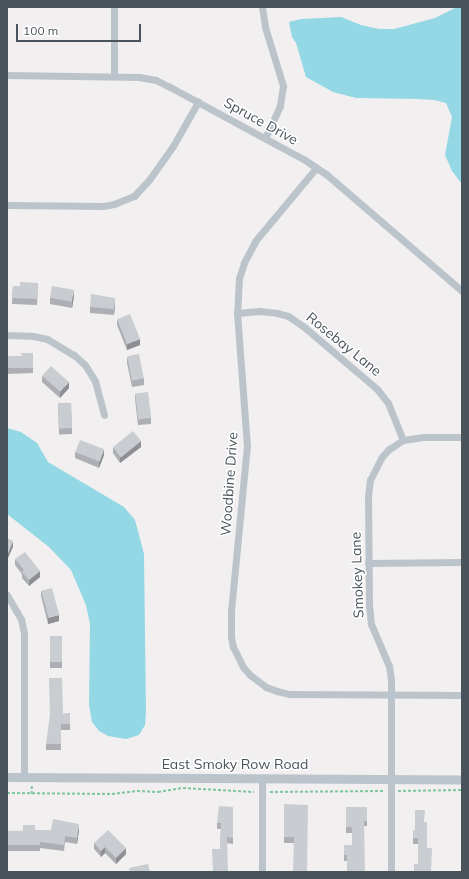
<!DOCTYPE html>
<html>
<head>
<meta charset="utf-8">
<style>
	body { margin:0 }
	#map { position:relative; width:469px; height:879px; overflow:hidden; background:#f1efef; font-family:Mulish,sans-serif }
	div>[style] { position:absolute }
	.water>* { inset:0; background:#93d8e4 }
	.path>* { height:1.5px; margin-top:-0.75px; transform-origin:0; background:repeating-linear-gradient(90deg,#7dc69e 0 3px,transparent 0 5px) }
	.minor>* { height:7px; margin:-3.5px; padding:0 3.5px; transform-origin:3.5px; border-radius:3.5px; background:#bcc4cb }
	.tertiary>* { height:9px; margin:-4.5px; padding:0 4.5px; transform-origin:4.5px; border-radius:4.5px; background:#bcc4cb }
	.wall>* { inset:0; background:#adafb4; transform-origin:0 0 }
	.shaded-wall>* { inset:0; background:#8d8f92 }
	.building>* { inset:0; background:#c9ccd1; transform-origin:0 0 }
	span { translate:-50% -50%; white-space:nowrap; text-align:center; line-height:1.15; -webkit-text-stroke:3px #fff; paint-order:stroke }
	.street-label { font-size:14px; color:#49535b }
	.frame { position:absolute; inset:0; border:8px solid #49535b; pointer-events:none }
	.scale { position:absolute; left:16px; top:24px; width:125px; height:18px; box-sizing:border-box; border:2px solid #49535b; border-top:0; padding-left:5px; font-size:12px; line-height:14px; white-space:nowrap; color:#49535b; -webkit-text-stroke:3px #fff; paint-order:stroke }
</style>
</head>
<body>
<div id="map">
	<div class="water">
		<i style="clip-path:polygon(455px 8px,462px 8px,462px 184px,452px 171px,445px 155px,452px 117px,446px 103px,434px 100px,418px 99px,356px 98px,333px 92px,306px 77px,296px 43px,292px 37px,289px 22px,301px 19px,341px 17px,361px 25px,379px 29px,394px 29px,435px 18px)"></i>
		<i style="clip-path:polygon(7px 428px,21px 432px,37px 443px,48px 462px,124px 507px,135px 520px,144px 554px,146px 712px,145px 725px,139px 735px,126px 739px,108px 736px,99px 731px,92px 722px,89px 705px,90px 624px,86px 605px,71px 570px,49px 547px,7px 514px)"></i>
	</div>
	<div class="path">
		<i style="left:32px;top:786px;width:8px;rotate:90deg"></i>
		<i style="left:398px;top:791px;width:64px;rotate:-0.9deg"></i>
		<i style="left:270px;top:792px;width:114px;rotate:-0.5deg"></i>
		<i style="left:7px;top:793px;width:105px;rotate:0.5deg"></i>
		<i style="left:112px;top:794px;width:25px;rotate:-7deg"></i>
		<i style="left:137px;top:791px;width:21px;rotate:3deg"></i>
		<i style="left:158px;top:792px;width:25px;rotate:-9deg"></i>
		<i style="left:183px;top:788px;width:71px;rotate:3.2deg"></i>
	</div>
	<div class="minor">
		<i style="left:114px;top:7px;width:69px;rotate:90deg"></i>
		<i style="left:262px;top:7px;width:20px;rotate:81deg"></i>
		<i style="left:265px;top:27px;width:62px;rotate:73deg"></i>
		<i style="left:283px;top:86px;width:20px;rotate:99deg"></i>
		<i style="left:280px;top:106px;width:35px;rotate:115deg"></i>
		<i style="left:7px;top:75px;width:132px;rotate:0.9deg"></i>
		<i style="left:139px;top:77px;width:17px;rotate:10deg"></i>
		<i style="left:156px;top:80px;width:16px;rotate:27deg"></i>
		<i style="left:170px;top:87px;width:153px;rotate:28.4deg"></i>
		<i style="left:305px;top:160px;width:25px;rotate:34deg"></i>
		<i style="left:326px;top:174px;width:179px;rotate:40.7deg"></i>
		<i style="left:316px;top:168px;width:94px;rotate:129.8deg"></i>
		<i style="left:256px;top:240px;width:26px;rotate:118deg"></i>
		<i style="left:244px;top:263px;width:16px;rotate:108deg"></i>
		<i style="left:239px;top:278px;width:35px;rotate:93deg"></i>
		<i style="left:237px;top:313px;width:132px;rotate:85.7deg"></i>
		<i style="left:247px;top:445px;width:166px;rotate:95.5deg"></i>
		<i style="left:231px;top:610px;width:27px;rotate:90deg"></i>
		<i style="left:231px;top:637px;width:10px;rotate:79deg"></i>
		<i style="left:233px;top:647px;width:22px;rotate:63deg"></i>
		<i style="left:243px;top:667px;width:11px;rotate:49deg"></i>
		<i style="left:250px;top:675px;width:20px;rotate:37deg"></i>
		<i style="left:266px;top:687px;width:12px;rotate:20deg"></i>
		<i style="left:277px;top:691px;width:12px;rotate:14deg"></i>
		<i style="left:289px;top:694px;width:173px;rotate:0.3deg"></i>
		<i style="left:7px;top:205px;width:96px;rotate:0.6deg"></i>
		<i style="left:103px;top:206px;width:11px;rotate:-10deg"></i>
		<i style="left:114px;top:204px;width:22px;rotate:-22deg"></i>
		<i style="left:134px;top:196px;width:22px;rotate:-47deg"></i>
		<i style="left:149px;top:180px;width:42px;rotate:-54.8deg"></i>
		<i style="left:173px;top:146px;width:51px;rotate:-60.4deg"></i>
		<i style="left:237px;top:313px;width:22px;rotate:-5deg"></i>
		<i style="left:259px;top:311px;width:18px;rotate:6deg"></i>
		<i style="left:277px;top:313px;width:11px;rotate:15deg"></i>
		<i style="left:288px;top:316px;width:18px;rotate:34deg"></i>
		<i style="left:303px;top:326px;width:97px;rotate:40.4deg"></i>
		<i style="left:377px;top:389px;width:18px;rotate:52deg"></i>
		<i style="left:388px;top:403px;width:40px;rotate:68deg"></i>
		<i style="left:7px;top:335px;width:26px;rotate:2deg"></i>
		<i style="left:33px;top:336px;width:14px;rotate:12deg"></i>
		<i style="left:47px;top:339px;width:31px;rotate:31deg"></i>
		<i style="left:74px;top:355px;width:15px;rotate:42deg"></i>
		<i style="left:85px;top:365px;width:19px;rotate:58deg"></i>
		<i style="left:95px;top:381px;width:35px;rotate:75deg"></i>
		<i style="left:368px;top:563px;width:94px;rotate:-0.6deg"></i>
		<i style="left:7px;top:595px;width:28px;rotate:60deg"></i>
		<i style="left:21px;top:619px;width:14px;rotate:78deg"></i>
		<i style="left:24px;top:633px;width:144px;rotate:90deg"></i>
		<i style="left:262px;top:778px;width:94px;rotate:90deg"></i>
		<i style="left:391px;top:872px;width:192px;rotate:-90deg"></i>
		<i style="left:391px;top:680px;width:14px;rotate:-98deg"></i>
		<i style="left:389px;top:666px;width:46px;rotate:-113.2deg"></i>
		<i style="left:371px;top:624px;width:18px;rotate:-96deg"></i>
		<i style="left:369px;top:606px;width:110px;rotate:-90.5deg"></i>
		<i style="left:368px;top:496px;width:16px;rotate:-83deg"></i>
		<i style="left:370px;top:480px;width:25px;rotate:-63deg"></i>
		<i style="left:381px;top:458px;width:11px;rotate:-49deg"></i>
		<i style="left:388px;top:450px;width:18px;rotate:-34deg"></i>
		<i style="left:403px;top:440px;width:21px;rotate:-8deg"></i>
		<i style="left:424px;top:437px;width:38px"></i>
	</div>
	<div class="tertiary">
		<i style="left:7px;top:777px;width:455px;rotate:0.3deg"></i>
	</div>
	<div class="wall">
		<i style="clip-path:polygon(38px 283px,37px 305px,12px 304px,13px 286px,20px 286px)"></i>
		<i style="clip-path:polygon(74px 296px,72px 308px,50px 304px,50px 298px)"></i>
		<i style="clip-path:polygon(115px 304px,114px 315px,90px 313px,90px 307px)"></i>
		<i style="clip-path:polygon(117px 319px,140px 345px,127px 350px,117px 325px)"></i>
		<i style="clip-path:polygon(33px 353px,33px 373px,7px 374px,7px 356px,22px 356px)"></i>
		<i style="clip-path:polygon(127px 357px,144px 379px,144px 385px,132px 387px,127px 363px)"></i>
		<i style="clip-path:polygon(42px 376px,69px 388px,60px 398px,42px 382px)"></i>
		<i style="clip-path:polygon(135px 393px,151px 418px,151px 424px,138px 425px,135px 399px)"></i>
		<i style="left:71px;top:403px;width:31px;height:13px;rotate:88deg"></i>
		<i style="clip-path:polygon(113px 447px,141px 447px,120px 463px,113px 453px)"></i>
		<i style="clip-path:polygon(75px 452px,104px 455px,99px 468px,75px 458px)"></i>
		<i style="clip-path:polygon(15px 559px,40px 577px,29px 586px,22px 578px,22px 574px,15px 565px)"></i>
		<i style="clip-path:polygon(41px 590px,59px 621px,48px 624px,41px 596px)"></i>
		<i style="left:50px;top:636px;width:12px;height:32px"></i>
		<i style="clip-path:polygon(70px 713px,70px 730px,61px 730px,61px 750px,46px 750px,46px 744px,63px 714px)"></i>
		<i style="clip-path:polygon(284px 804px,307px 872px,294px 843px,284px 843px)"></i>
		<i style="clip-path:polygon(233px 807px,233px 844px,227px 843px,220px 849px,221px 829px,217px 829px,217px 823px)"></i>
		<i style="clip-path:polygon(346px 807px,367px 807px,367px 826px,364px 826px,347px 861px,344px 861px,344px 845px,352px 845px,352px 833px,346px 833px)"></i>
		<i style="clip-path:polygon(425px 822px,418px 864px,418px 844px,413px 844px,413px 830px,415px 830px)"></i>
		<i style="clip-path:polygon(79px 830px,77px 844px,65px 842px,64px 851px,40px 848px,40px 851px,7px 851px,7px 831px)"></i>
		<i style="clip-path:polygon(94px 843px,126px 854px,116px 864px,105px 853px,101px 857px,94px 849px)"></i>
	</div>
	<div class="shaded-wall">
		<i style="clip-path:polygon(74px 290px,74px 296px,72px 308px,72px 302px)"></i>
		<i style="clip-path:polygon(115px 298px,115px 304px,114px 315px,114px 309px)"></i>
		<i style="clip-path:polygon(140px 339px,140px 345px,127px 350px,127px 344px)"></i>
		<i style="clip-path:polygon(69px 382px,69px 388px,60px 398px,60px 392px)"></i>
		<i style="clip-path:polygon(141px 441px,141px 447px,120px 463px,120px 457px)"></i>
		<i style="clip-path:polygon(104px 449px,104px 455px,99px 468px,99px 462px)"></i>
		<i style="clip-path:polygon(13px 541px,13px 547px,8px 558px,8px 553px)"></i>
		<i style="clip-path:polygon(40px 571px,40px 577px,29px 586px,29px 580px)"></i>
		<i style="clip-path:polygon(59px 615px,59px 621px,48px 624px,48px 618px)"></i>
		<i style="clip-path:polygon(79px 824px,79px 830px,77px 844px,77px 838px)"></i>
		<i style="clip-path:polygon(105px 847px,105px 853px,101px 857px,101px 851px)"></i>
		<i style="clip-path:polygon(126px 848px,126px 854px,116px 864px,116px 858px)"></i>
	</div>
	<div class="building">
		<i style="clip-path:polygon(20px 282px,38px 283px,37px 299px,12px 298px,13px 286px,20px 286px)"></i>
		<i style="left:52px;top:286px;width:22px;height:12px;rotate:10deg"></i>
		<i style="clip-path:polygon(91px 294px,115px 298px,114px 309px,90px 307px)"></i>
		<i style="left:130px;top:314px;width:27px;height:14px;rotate:68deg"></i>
		<i style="clip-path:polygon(21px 353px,33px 353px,33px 368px,7px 368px,7px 356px,22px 356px)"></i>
		<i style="left:139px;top:354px;width:25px;height:12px;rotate:79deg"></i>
		<i style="left:51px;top:366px;width:24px;height:13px;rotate:42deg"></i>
		<i style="left:148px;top:392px;width:26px;height:13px;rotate:83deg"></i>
		<i style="left:71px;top:403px;width:25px;height:13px;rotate:88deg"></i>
		<i style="left:133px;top:431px;width:13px;height:26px;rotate:51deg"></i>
		<i style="left:80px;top:440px;width:26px;height:13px;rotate:21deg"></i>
		<i style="clip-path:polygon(7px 538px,13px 541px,8px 553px,7px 552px)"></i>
		<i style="clip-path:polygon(25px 552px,40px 571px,29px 580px,22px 572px,24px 570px,15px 559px)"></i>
		<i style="left:52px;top:588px;width:28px;height:11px;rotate:75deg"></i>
		<i style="left:50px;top:636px;width:12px;height:26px"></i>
		<i style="clip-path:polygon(49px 678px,62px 678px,63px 714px,70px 713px,70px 724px,61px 724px,61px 744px,46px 744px,50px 714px)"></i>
		<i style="clip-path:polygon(284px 804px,308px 805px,307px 872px,293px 872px,294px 837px,284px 837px)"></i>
		<i style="clip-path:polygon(219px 806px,233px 807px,233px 838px,227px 837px,228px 872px,213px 872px,212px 849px,220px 849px,221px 823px,217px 823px)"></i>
		<i style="clip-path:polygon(346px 807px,367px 807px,367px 821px,364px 821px,365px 872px,347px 872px,347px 855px,344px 855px,344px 845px,352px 845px,352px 827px,346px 827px)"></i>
		<i style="clip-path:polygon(415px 810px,425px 810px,424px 822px,427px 822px,427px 848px,432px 848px,431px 872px,414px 872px,414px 864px,418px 864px,418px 838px,413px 838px,413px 830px,415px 830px)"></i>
		<i style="clip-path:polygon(53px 819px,79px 824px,77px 838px,65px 836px,64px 845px,40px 842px,40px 845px,7px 845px,7px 831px,23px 831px,23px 825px,35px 825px,35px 830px,51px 830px)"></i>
		<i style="clip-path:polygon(108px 830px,126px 848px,116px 858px,105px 847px,101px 851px,94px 843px)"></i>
		<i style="clip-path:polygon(148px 864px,150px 872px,130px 872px,129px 868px)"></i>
	</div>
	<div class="street-label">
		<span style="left:261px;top:121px;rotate:29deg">Spruce Drive</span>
		<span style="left:344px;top:344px;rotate:39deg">Rosebay Lane</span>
		<span style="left:229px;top:484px;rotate:-86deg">Woodbine Drive</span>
		<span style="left:357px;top:575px;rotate:-92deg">Smokey Lane</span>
		<span style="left:235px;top:764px">East Smoky Row Road</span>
	</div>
	<div class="frame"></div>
	<div class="scale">100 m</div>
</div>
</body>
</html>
